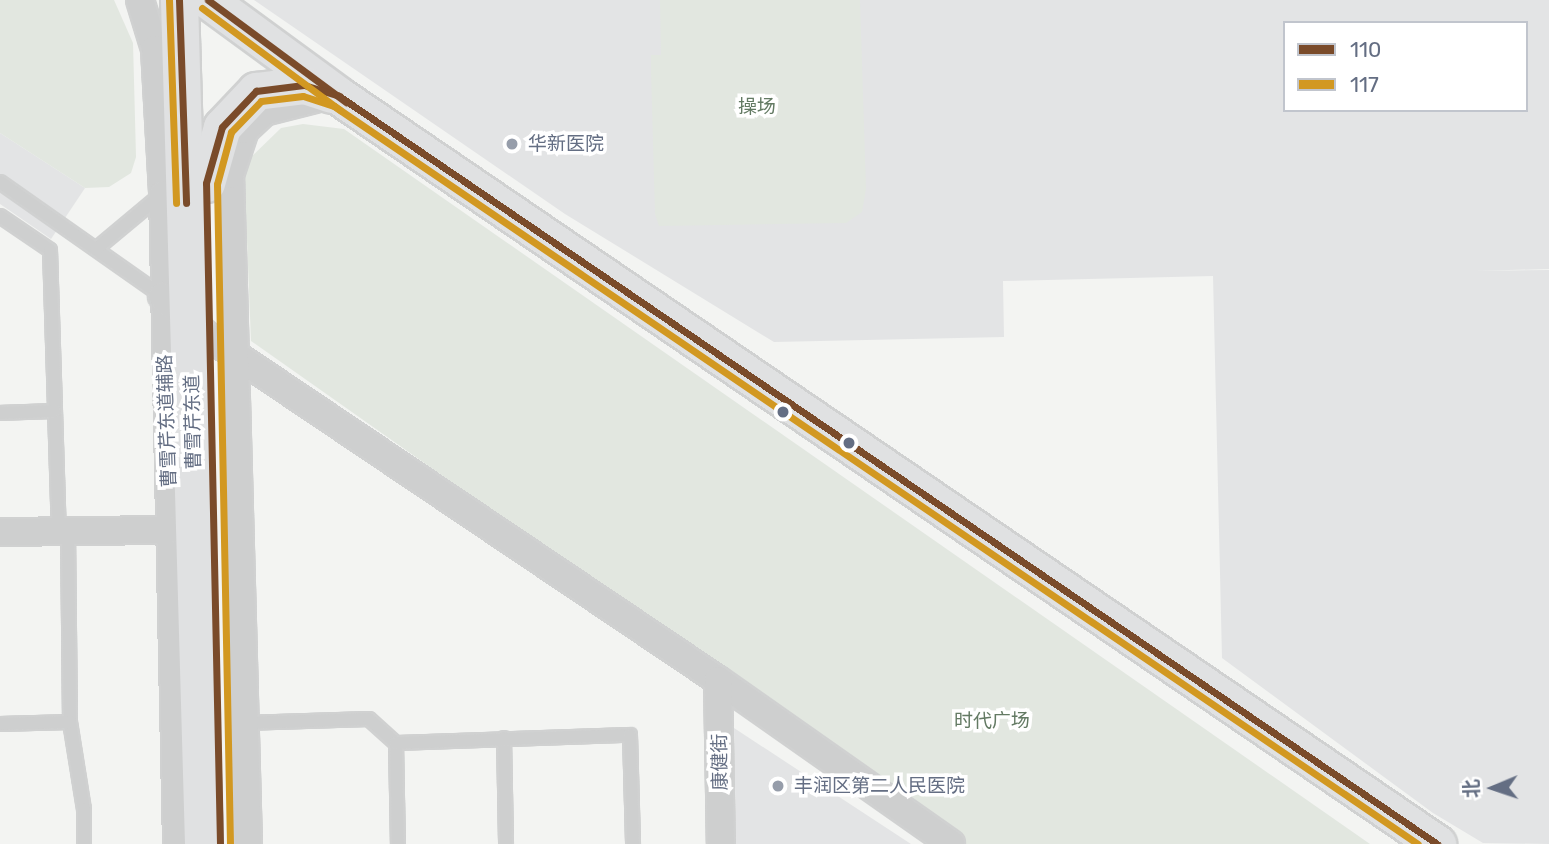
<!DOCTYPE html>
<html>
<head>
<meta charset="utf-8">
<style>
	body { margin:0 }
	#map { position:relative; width:1549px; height:844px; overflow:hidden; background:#f3f4f2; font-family:Rubik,"Noto Sans SC",sans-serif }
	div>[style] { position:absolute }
	.built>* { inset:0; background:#e3e4e5 }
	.green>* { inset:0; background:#e2e7e0 }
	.roads { filter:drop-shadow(2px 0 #d0d1d1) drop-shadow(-2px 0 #d0d1d1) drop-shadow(0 2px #d0d1d1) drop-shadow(0 -2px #d0d1d1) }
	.service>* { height:12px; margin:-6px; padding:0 6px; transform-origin:6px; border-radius:6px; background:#cecfcf }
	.minor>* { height:26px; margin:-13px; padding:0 13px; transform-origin:13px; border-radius:13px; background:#cecfcf }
	.secondary>* { height:37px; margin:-18.5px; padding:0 18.5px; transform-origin:18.5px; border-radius:18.5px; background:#e0e1e2 }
	.bus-1>* { height:7px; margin:-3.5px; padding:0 3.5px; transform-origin:3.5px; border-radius:3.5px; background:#7a4b2a }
	.bus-2>* { height:7px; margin:-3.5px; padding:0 3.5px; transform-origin:3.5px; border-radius:3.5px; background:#d29821 }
	.dots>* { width:19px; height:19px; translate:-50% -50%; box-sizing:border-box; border:4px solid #fff; border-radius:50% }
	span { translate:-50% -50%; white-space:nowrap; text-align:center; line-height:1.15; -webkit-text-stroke:7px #fff; paint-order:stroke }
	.park-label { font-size:19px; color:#637a63 }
	.poi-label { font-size:19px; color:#646e83 }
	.left { translate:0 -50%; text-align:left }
	.street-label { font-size:19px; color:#646e83 }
	.legend { position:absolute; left:1283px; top:21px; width:245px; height:91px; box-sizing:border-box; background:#fff; border:2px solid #c1c5cd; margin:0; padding:9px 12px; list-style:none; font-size:21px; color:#646e83 }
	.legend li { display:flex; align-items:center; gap:14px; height:35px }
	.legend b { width:35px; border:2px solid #c1c5cd }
	.north { position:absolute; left:1458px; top:753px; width:70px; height:70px; -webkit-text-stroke:5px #fff; paint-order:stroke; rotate:268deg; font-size:19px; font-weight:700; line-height:28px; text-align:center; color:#646e83 }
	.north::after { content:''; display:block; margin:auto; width:24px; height:32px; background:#646e83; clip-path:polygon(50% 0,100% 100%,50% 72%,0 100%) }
</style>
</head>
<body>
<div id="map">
	<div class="built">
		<i style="clip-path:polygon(evenodd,254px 0,1549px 0,1549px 269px,1475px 271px,1549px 270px,1549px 844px,1483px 843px,1433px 813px,1222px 658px,1213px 276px,1003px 281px,1004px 337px,774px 342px,565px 214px,254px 0,1285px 23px,1526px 23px,1526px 110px,1285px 110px,1285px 23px)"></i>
		<i style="clip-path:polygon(0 133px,85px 188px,51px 239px,0 204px)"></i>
		<i style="clip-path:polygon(734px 728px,911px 844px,736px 844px)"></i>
	</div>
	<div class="green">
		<i style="clip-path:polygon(0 0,114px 0,133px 43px,136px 157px,131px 173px,109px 187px,85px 188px,0 133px)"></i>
		<i style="clip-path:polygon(660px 0,860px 0,866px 189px,862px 212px,846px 223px,659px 226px,655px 214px,651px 72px,651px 55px,661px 55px)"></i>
		<i style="clip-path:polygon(303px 124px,344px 129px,1370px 844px,965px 844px,251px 341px,244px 164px,281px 128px)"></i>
	</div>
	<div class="roads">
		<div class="service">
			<i style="left:0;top:182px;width:198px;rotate:35.1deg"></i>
			<i style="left:0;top:216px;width:60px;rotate:34.2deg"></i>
			<i style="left:50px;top:250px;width:281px;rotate:88.2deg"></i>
			<i style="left:96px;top:249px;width:86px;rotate:-39.8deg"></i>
			<i style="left:0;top:413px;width:55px;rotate:-2.1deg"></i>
			<i style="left:68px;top:531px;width:191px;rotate:89.4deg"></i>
			<i style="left:70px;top:722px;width:88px;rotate:80.9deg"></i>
			<i style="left:84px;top:809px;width:35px;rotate:90deg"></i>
			<i style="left:244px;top:723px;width:125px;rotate:-1.8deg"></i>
			<i style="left:369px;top:719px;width:36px;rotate:42deg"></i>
			<i style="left:396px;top:743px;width:101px;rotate:88.9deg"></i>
			<i style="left:0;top:724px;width:70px;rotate:-1.6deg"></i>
			<i style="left:504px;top:738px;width:106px;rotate:88.9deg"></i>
			<i style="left:396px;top:743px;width:234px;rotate:-2deg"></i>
			<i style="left:630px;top:735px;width:109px;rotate:88.4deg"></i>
		</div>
		<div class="minor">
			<i style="left:140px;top:0;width:51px;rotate:73deg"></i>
			<i style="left:155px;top:49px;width:145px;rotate:86.8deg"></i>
			<i style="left:163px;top:194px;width:650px;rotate:88.77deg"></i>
			<i style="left:162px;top:296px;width:64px;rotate:41.2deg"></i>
			<i style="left:210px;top:338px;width:612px;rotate:33.95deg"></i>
			<i style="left:718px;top:680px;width:285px;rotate:35.1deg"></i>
			<i style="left:0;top:532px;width:171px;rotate:-0.7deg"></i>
			<i style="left:718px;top:680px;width:164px;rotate:89deg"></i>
			<i style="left:248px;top:844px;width:669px;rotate:-91.54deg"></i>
			<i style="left:230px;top:175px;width:47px;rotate:-71.6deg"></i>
			<i style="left:245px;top:130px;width:26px;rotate:-43deg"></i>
			<i style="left:264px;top:112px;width:53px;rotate:-14.3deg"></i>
		</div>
		<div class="secondary">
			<i style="left:179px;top:0;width:844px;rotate:88.37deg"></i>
			<i style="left:208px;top:0;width:162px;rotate:36.2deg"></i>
			<i style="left:339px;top:96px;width:1329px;rotate:34.26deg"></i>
			<i style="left:206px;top:183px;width:58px;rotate:-74.1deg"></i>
			<i style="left:222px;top:127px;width:50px;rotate:-46.6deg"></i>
			<i style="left:256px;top:91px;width:48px;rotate:-7.1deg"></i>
			<i style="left:304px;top:85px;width:28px;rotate:18deg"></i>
		</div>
	</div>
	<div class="bus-1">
		<i style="left:179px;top:0;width:203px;rotate:88deg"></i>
		<i style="left:208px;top:0;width:172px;rotate:36.5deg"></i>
		<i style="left:220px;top:844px;width:661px;rotate:-91.21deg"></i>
		<i style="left:206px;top:183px;width:58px;rotate:-74.1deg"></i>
		<i style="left:222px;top:127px;width:50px;rotate:-46.6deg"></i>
		<i style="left:256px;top:91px;width:48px;rotate:-7.1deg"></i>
		<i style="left:304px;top:85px;width:37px;rotate:17deg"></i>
		<i style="left:339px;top:96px;width:1329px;rotate:34.26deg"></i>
	</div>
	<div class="bus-2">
		<i style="left:169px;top:0;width:203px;rotate:88deg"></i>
		<i style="left:202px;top:8px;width:172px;rotate:36.5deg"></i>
		<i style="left:230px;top:844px;width:660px;rotate:-91.13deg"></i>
		<i style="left:217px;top:184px;width:54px;rotate:-74.9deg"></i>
		<i style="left:231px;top:132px;width:43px;rotate:-45.9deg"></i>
		<i style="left:261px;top:101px;width:42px;rotate:-6.8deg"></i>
		<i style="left:303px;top:96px;width:33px;rotate:18deg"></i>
		<i style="left:334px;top:106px;width:1311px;rotate:34.25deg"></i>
	</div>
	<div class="dots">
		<i style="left:512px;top:144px;background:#969daa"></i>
		<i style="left:783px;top:412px;background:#646e83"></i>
		<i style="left:849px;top:443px;background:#646e83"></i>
		<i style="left:778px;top:786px;background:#969daa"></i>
	</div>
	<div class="park-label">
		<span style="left:757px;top:107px">操场</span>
		<span style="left:992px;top:721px">时代广场</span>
	</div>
	<div class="poi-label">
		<span class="left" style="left:528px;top:144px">华新医院</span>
		<span class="left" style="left:794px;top:786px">丰润区第二人民医院</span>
	</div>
	<div class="street-label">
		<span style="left:167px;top:421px;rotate:-92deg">曹雪芹东道辅路</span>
		<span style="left:193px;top:422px;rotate:-91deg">曹雪芹东道</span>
		<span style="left:720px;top:762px;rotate:-91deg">康健街</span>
	</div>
	<ul class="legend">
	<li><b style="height:9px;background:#7a4b2a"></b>110</li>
	<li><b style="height:9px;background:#d29821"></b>117</li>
	</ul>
	<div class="north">北</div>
</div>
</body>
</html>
